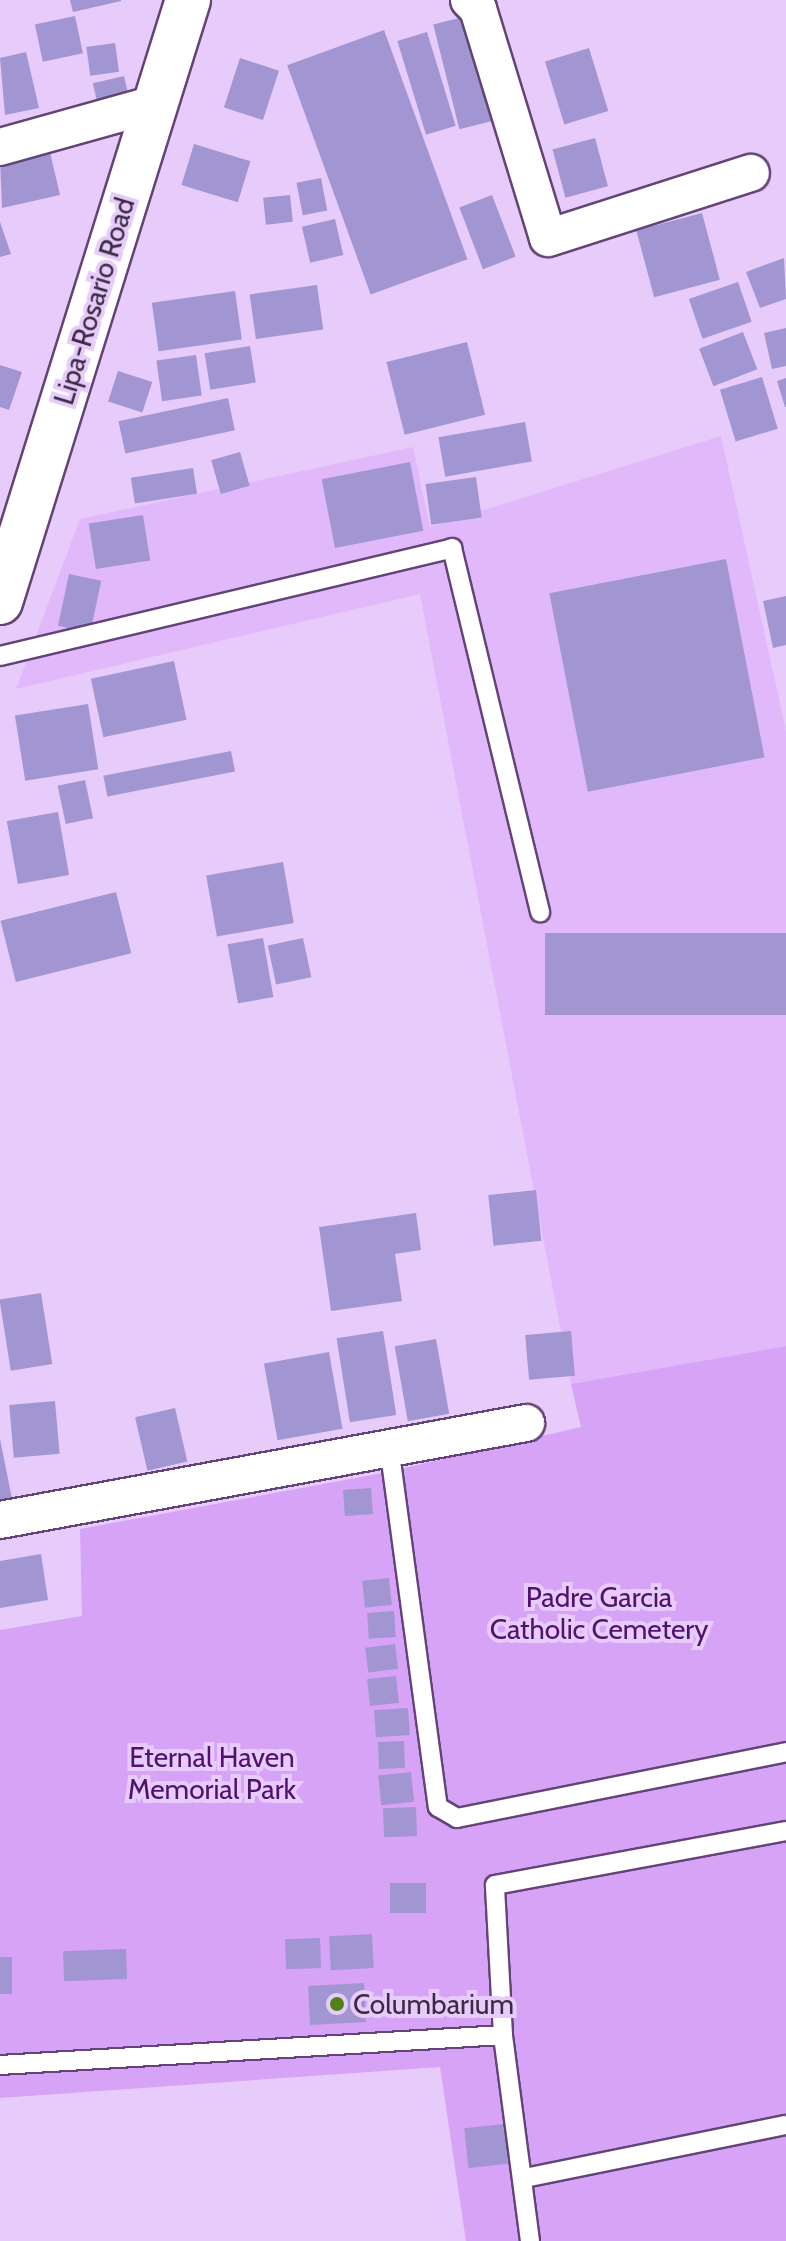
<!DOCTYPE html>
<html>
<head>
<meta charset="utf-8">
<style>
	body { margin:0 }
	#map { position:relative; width:786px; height:2241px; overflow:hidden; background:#e7cbfa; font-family:Cabin,sans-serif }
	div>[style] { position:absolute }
	.built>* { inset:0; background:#e1b9fa }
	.green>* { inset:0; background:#d7a3f6 }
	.building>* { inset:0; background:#a196d2; transform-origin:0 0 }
	.roads { filter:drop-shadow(2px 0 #644476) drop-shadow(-2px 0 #644476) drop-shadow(0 2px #644476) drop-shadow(0 -2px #644476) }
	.lane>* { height:18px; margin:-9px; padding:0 9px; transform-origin:9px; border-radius:9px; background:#fff }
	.street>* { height:36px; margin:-18px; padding:0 18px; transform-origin:18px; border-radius:18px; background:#fff }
	.primary>* { height:44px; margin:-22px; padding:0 22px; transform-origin:22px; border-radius:22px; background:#fff }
	.dots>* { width:22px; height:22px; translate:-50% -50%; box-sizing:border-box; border:4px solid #e7cbfa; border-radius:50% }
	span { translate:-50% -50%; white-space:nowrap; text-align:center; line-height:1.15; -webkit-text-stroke:8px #e7cbfa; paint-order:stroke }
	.street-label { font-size:28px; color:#392b42 }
	.park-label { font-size:28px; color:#50126c }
	.poi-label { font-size:28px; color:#392b42 }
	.left { translate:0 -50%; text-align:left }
</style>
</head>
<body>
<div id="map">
	<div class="built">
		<i style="clip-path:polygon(721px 436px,786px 731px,786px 1346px,571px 1384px,420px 594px,16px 689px,80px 519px,413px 447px,430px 527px)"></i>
	</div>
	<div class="green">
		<i style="clip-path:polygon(786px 1346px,786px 2241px,466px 2241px,440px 2067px,0 2098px,0 1630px,82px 1616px,80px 1529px,383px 1473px,581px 1427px,571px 1384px)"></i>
	</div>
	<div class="building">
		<i style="clip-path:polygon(70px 0,121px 0,121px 1px,73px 12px)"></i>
		<i style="left:475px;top:14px;width:108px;height:43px;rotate:76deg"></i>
		<i style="left:75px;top:16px;width:38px;height:41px;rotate:78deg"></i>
		<i style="left:384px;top:30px;width:244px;height:103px;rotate:70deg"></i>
		<i style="left:427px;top:32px;width:98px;height:31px;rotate:73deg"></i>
		<i style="left:115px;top:43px;width:29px;height:29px;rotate:82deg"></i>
		<i style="left:589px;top:48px;width:66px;height:46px;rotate:73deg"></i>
		<i style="clip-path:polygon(26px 52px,39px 108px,5px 115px,0 58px)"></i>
		<i style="left:240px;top:58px;width:41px;height:52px;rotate:18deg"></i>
		<i style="left:124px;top:76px;width:22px;height:32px;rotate:77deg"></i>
		<i style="left:595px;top:138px;width:50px;height:44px;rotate:75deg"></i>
		<i style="left:194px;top:144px;width:59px;height:43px;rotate:17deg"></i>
		<i style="clip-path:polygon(49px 148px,60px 195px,2px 208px,0 159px)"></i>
		<i style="left:321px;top:178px;width:33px;height:25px;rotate:79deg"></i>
		<i style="left:290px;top:195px;width:27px;height:27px;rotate:84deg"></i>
		<i style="left:492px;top:195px;width:66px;height:35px;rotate:69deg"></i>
		<i style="left:702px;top:213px;width:69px;height:68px;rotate:75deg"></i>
		<i style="left:335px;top:219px;width:37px;height:34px;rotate:77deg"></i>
		<i style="clip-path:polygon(0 222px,11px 254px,0 257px)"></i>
		<i style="clip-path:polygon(784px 258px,786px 299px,760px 308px,746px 272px)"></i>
		<i style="left:738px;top:282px;width:42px;height:52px;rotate:71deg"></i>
		<i style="left:317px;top:285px;width:45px;height:68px;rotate:82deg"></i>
		<i style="left:235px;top:291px;width:49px;height:84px;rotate:82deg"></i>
		<i style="clip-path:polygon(786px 328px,786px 366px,772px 369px,764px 333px)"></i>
		<i style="left:743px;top:332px;width:40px;height:47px;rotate:69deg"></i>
		<i style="left:467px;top:342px;width:75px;height:83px;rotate:76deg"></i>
		<i style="left:250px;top:346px;width:37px;height:46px;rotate:81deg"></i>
		<i style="left:196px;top:355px;width:41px;height:40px;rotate:82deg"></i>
		<i style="clip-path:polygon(0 365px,22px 372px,9px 410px,0 407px)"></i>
		<i style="left:118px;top:371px;width:36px;height:32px;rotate:18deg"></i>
		<i style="left:762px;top:377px;width:54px;height:44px;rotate:73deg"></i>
		<i style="clip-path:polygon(786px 378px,786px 407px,785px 407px,777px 381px)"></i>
		<i style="left:228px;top:398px;width:33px;height:112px;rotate:78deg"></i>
		<i style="left:525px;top:422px;width:40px;height:88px;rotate:80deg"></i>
		<i style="left:240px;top:452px;width:35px;height:30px;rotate:74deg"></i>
		<i style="left:410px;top:462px;width:70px;height:90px;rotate:79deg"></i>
		<i style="left:193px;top:468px;width:26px;height:63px;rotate:81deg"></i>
		<i style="left:476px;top:477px;width:41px;height:51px;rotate:82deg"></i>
		<i style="left:143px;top:515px;width:46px;height:55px;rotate:81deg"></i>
		<i style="left:726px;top:559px;width:202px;height:180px;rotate:79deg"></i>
		<i style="left:69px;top:574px;width:33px;height:53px;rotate:12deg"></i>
		<i style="clip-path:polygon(786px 596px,786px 645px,773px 648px,763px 601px)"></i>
		<i style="left:174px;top:661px;width:60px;height:85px;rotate:78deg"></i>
		<i style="left:88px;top:704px;width:66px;height:74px;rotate:81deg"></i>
		<i style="left:231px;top:751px;width:21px;height:130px;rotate:79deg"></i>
		<i style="left:85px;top:780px;width:39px;height:28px;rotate:78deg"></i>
		<i style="left:58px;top:812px;width:64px;height:52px;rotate:80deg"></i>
		<i style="left:283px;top:862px;width:62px;height:78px;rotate:80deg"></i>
		<i style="left:116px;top:892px;width:63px;height:119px;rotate:76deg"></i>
		<i style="left:786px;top:933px;width:82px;height:241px;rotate:90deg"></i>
		<i style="left:263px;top:938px;width:60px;height:36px;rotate:80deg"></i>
		<i style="left:303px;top:938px;width:40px;height:36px;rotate:78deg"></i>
		<i style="left:536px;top:1190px;width:51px;height:48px;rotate:84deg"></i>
		<i style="clip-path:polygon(416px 1213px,421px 1250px,395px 1254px,402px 1301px,331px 1311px,319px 1227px)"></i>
		<i style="left:41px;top:1293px;width:72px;height:42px;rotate:81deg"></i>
		<i style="left:383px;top:1331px;width:85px;height:47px;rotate:81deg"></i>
		<i style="left:571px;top:1331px;width:45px;height:46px;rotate:85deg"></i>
		<i style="left:436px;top:1339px;width:76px;height:42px;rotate:80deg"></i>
		<i style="left:329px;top:1352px;width:78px;height:66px;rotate:80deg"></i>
		<i style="left:55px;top:1401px;width:53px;height:46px;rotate:85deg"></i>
		<i style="left:175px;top:1408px;width:55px;height:41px;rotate:77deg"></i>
		<i style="clip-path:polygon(0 1439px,12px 1499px,0 1501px)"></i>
		<i style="left:371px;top:1488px;width:26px;height:28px;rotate:86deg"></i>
		<i style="clip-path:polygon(41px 1554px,48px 1600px,0 1608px,0 1561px)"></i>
		<i style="left:389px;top:1578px;width:27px;height:27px;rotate:84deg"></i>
		<i style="left:394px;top:1611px;width:26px;height:27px;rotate:86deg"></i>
		<i style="left:395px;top:1644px;width:25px;height:30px;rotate:83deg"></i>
		<i style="left:396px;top:1676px;width:27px;height:29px;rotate:84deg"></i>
		<i style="left:408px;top:1708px;width:27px;height:34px;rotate:86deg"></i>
		<i style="left:404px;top:1741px;width:27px;height:26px;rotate:88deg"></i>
		<i style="left:411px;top:1772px;width:30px;height:33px;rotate:84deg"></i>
		<i style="left:416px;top:1807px;width:29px;height:33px;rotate:88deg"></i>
		<i style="left:390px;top:1883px;width:36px;height:30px"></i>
		<i style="left:372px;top:1934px;width:34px;height:43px;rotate:87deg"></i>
		<i style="left:320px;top:1938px;width:30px;height:35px;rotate:88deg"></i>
		<i style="left:126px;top:1949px;width:30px;height:63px;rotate:88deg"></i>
		<i style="left:0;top:1957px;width:12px;height:37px"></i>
		<i style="left:364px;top:1983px;width:39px;height:56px;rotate:87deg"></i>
		<i style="left:504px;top:2124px;width:40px;height:40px;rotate:84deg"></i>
	</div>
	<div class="roads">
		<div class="lane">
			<i style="left:0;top:656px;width:465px;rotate:-13.4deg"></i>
			<i style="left:452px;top:548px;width:375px;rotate:76.4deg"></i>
			<i style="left:389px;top:1446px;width:364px;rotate:82.3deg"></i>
			<i style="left:438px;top:1807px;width:22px;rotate:30deg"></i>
			<i style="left:457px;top:1818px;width:336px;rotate:-11.3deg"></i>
			<i style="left:0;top:2065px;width:504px;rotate:-3.41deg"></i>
			<i style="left:525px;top:2178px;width:266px;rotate:-11.5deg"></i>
			<i style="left:530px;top:2241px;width:208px;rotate:-97.5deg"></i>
			<i style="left:503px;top:2035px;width:150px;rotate:-93.1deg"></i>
			<i style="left:495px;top:1885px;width:296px;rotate:-10.5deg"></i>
		</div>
		<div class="street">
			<i style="left:469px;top:0;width:13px;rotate:45deg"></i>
			<i style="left:478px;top:9px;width:239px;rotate:73deg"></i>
			<i style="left:548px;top:238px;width:213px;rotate:-17.8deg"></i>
			<i style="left:0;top:147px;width:160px;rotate:-15.6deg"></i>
			<i style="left:0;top:1520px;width:535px;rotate:-10.45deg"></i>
		</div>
		<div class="primary">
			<i style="left:0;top:602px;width:631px;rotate:-72.66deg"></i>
		</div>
	</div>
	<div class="dots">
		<i style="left:337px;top:2004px;background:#508215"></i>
	</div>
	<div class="street-label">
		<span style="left:94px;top:301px;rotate:-73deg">Lipa-Rosario Road</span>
	</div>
	<div class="park-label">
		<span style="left:599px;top:1613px">Padre Garcia<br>Catholic Cemetery</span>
		<span style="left:212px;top:1773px">Eternal Haven<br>Memorial Park</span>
	</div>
	<div class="poi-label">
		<span class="left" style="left:353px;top:2004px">Columbarium</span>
	</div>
</div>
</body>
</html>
